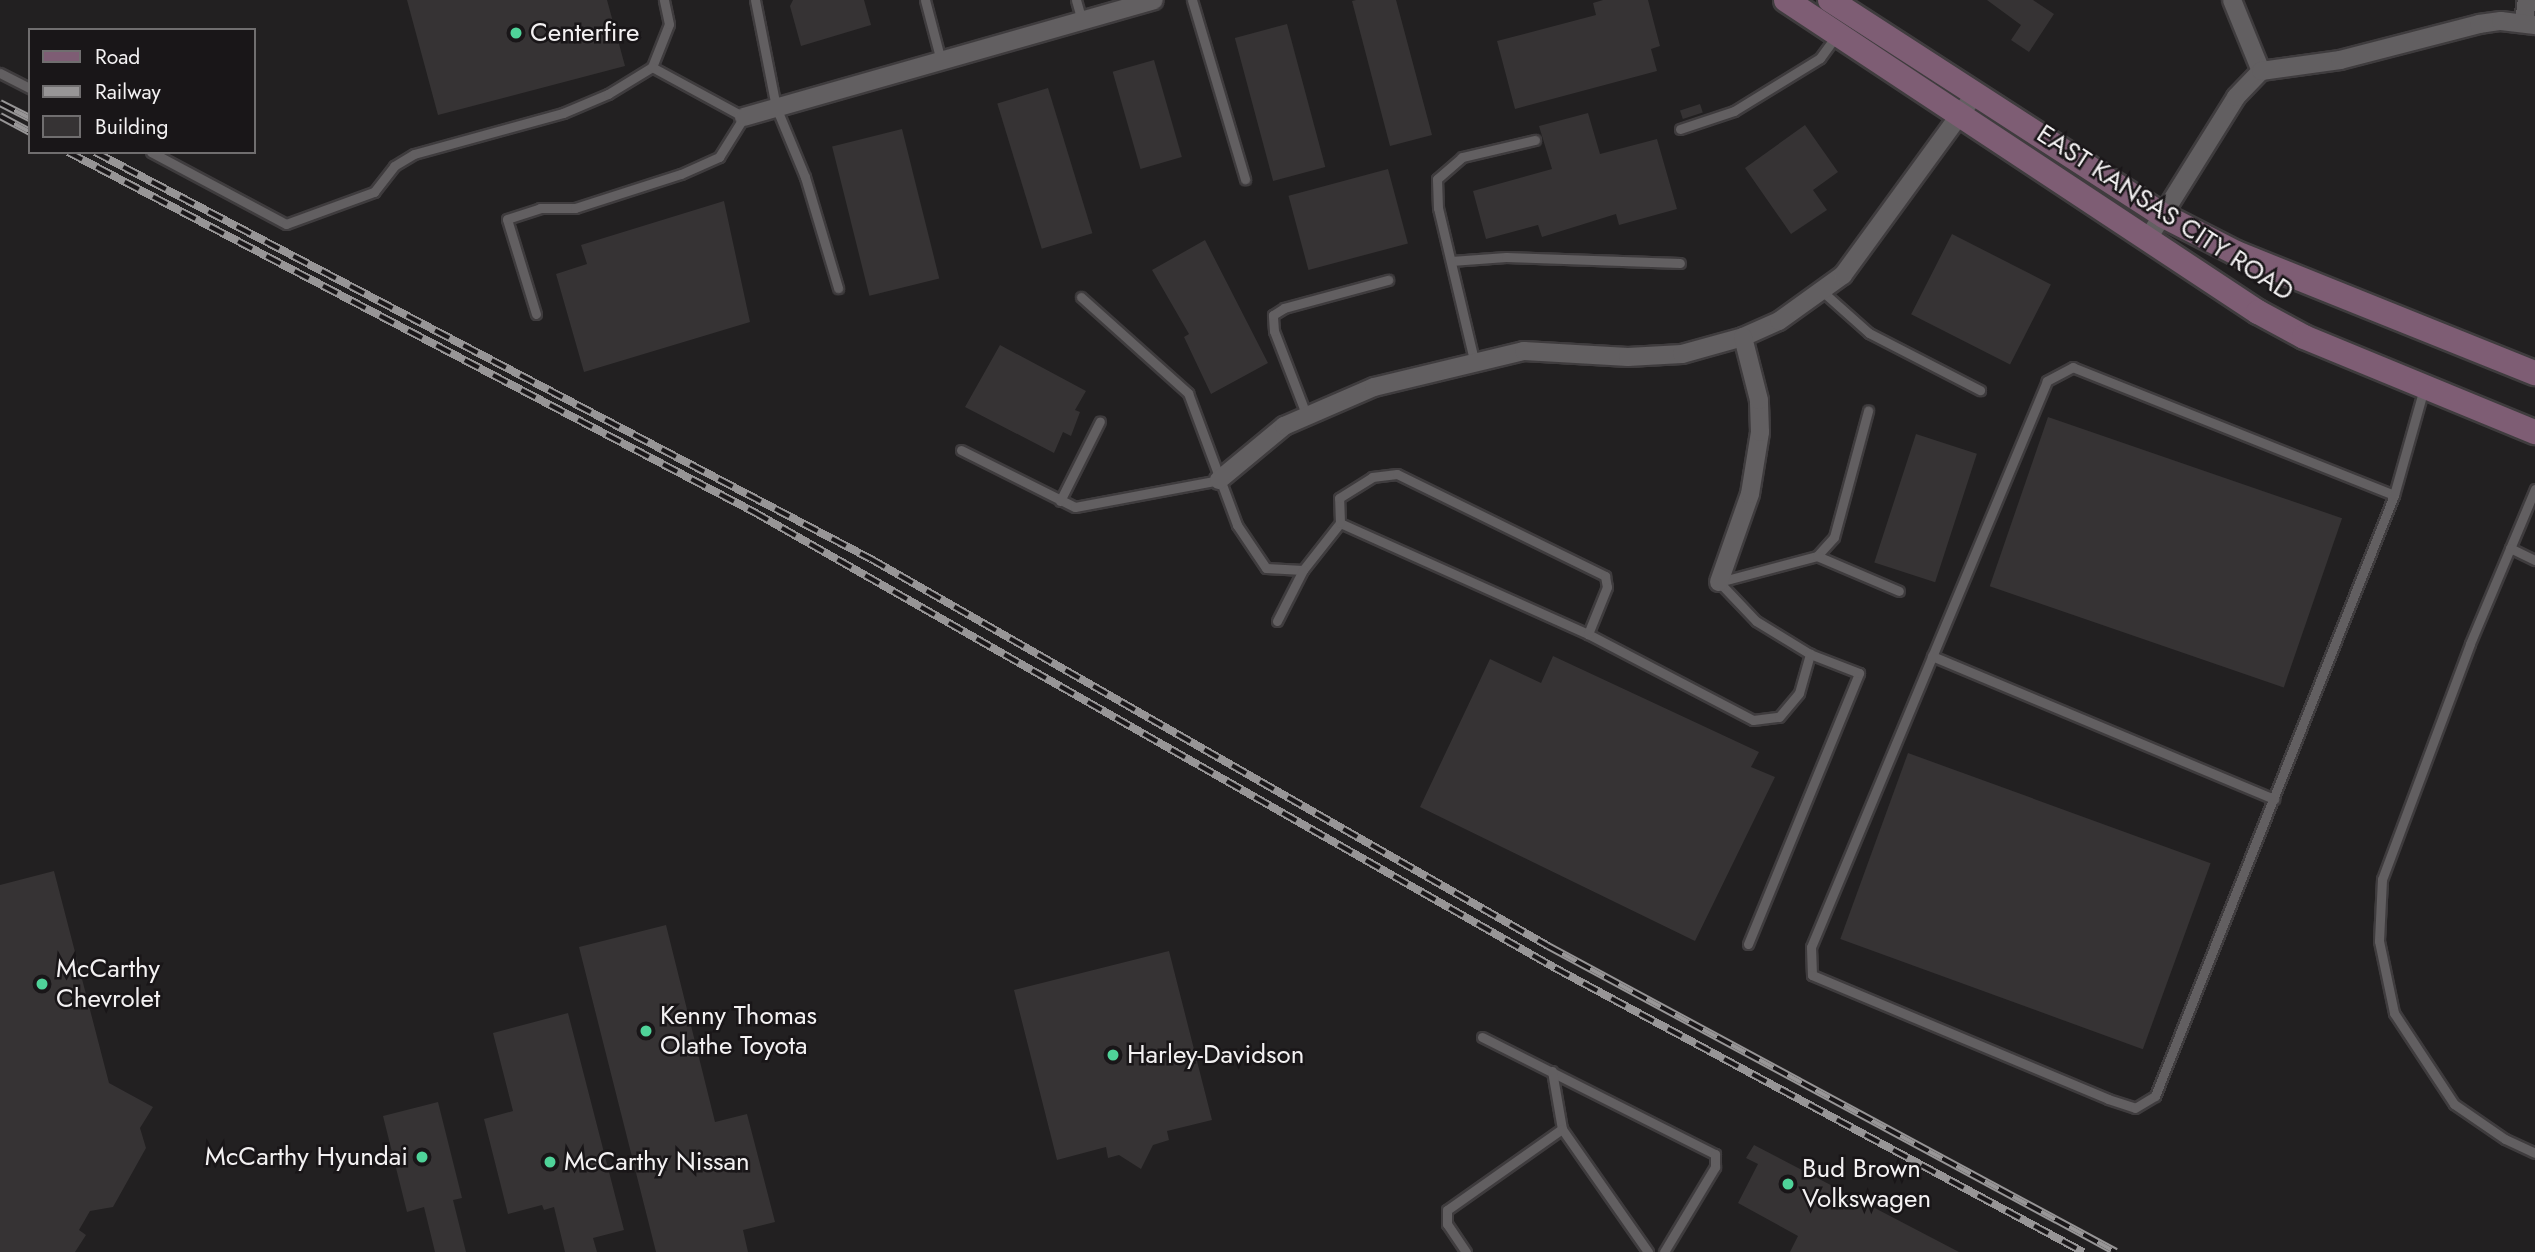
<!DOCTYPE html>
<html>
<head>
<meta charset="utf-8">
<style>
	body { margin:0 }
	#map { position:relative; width:2535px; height:1252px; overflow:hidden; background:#222021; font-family:Jost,sans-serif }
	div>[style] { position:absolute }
	.building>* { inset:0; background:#363334; transform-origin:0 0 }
	.roads { filter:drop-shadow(2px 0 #3f3c3e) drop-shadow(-2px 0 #3f3c3e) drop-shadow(0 2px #3f3c3e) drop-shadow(0 -2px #3f3c3e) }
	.service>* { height:9px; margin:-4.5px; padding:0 4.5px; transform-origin:4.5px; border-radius:4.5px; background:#625f61 }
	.minor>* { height:18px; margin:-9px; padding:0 9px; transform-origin:9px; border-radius:9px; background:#625f61 }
	.secondary>* { height:24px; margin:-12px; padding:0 12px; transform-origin:12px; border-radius:12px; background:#7e5d74 }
	.rail>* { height:8px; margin-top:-4px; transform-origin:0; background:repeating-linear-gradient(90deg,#191618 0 16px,#979596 0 32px); box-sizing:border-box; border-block:2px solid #979596 }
	.dots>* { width:19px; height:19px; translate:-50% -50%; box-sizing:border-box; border:4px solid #191618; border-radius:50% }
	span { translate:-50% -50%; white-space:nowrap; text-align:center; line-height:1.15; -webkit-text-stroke:5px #191618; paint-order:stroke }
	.poi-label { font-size:26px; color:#f3f1f2 }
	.left { translate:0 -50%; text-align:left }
	.right { translate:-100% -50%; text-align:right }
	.street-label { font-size:26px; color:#f3f1f2 }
	.legend { position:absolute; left:28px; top:28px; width:228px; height:126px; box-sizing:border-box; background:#191618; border:2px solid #706e6f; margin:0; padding:9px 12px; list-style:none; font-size:21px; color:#f3f1f2 }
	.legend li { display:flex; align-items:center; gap:14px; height:35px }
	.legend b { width:35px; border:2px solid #706e6f }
</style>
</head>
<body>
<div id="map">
	<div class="building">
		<i style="clip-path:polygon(407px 0,607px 0,625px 66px,438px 115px)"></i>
		<i style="clip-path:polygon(793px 0,864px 0,871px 25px,801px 46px,790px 6px)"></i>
		<i style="clip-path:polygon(1356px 0,1396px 0,1432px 135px,1390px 146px,1352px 1px)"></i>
		<i style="clip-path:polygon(1603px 0,1648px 0,1660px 46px,1651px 49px,1657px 71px,1515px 109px,1497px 41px,1596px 15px,1593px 3px)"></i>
		<i style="clip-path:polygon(1987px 0,2033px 0,2054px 14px,2029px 52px,2011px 40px,2021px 25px)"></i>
		<i style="left:1287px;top:24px;width:148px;height:54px;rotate:75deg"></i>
		<i style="left:1154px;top:60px;width:101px;height:43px;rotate:74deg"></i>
		<i style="left:1048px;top:88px;width:152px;height:53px;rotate:73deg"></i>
		<i style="left:1700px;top:104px;width:9px;height:21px;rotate:72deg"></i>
		<i style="clip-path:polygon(1588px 113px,1600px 154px,1657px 139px,1677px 209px,1619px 225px,1616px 214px,1542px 237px,1538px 225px,1486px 239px,1473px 191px,1552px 169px,1539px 126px)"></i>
		<i style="clip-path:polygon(1805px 125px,1838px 172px,1813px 190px,1827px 210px,1791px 234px,1745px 168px)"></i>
		<i style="left:902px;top:129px;width:154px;height:72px;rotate:76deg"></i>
		<i style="left:1388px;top:169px;width:77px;height:103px;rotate:75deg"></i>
		<i style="clip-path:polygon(724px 201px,750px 322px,584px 372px,556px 274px,587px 264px,581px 245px)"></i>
		<i style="left:1952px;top:234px;width:111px;height:90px;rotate:27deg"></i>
		<i style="clip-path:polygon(1205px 240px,1268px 363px,1211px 394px,1184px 337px,1189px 334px,1152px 270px)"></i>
		<i style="clip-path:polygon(1000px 345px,1086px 391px,1075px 410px,1080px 412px,1071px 436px,1063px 432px,1054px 453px,965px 407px)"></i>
		<i style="left:2048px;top:417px;width:311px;height:179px;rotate:19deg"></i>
		<i style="left:1916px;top:434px;width:64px;height:135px;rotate:18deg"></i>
		<i style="clip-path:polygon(1553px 656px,1759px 752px,1751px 767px,1775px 777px,1695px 941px,1420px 807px,1490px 659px,1541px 683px)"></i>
		<i style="left:1908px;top:753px;width:322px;height:198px;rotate:20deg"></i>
		<i style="clip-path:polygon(54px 871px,109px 1083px,153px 1107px,140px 1128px,146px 1148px,113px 1207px,90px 1211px,79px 1230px,86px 1235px,75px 1252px,0 1252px,0 885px)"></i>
		<i style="clip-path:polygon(666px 925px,715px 1122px,747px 1114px,775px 1222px,743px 1230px,748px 1252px,656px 1252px,579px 947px)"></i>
		<i style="clip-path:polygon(1169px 951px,1212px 1120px,1167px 1131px,1169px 1140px,1153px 1145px,1141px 1169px,1119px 1155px,1108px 1158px,1106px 1147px,1057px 1160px,1014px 990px)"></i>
		<i style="clip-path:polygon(568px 1013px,624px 1230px,593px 1238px,597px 1252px,565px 1252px,554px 1207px,544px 1210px,542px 1205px,508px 1214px,484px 1119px,513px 1111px,493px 1033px)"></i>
		<i style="clip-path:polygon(438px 1102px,462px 1198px,453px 1200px,466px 1252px,435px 1252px,424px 1207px,407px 1212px,383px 1116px)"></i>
		<i style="clip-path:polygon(1754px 1145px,1959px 1252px,1790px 1252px,1798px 1236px,1738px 1203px,1758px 1164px,1746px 1158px)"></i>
	</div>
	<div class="roads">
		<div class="service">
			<i style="left:755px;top:0;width:109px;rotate:78.9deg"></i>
			<i style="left:776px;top:107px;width:76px;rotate:67.5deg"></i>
			<i style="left:805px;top:177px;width:116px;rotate:73.4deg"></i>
			<i style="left:925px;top:0;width:63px;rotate:75.3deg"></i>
			<i style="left:1076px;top:0;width:22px;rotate:74deg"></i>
			<i style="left:1192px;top:0;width:187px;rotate:73.5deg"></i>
			<i style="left:0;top:73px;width:34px;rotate:27deg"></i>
			<i style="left:1680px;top:129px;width:57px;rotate:-18.4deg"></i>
			<i style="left:1734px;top:111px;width:101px;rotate:-31.6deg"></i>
			<i style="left:1820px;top:58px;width:29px;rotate:-54deg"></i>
			<i style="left:151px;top:152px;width:153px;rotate:28.1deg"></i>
			<i style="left:286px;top:224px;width:94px;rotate:-20deg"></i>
			<i style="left:374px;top:192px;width:33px;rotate:-52deg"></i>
			<i style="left:394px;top:166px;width:23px;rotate:-31deg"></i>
			<i style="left:414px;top:154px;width:155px;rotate:-15.4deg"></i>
			<i style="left:563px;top:113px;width:49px;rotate:-22.9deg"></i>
			<i style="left:608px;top:94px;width:52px;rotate:-31.5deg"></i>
			<i style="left:652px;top:67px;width:46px;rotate:-68.4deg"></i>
			<i style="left:669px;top:24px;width:25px;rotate:-102deg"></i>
			<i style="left:1451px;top:261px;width:55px;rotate:-4.2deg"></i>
			<i style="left:1506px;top:257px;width:174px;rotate:2deg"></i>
			<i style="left:1823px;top:292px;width:62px;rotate:41.7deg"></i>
			<i style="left:1869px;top:333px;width:125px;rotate:27.2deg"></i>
			<i style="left:1081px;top:297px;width:144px;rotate:41.9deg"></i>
			<i style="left:1188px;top:393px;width:141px;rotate:69.6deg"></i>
			<i style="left:1237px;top:525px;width:52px;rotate:56deg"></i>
			<i style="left:1266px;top:568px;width:37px;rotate:3deg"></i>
			<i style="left:1303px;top:570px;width:60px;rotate:-51.8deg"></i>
			<i style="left:1340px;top:523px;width:272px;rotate:24.1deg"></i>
			<i style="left:1588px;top:634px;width:186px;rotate:27.5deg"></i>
			<i style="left:1753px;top:720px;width:26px;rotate:-7deg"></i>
			<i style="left:1779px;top:717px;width:31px;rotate:-50deg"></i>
			<i style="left:1799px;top:693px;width:41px;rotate:-74.2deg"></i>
			<i style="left:1810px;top:654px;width:63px;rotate:-148.6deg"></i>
			<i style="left:1756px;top:621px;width:54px;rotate:-133.5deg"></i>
			<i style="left:1719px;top:582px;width:101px;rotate:-14.9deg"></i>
			<i style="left:1817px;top:556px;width:25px;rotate:-48deg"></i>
			<i style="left:1834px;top:537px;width:131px;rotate:-74.9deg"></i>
			<i style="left:536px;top:314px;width:99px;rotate:-107deg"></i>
			<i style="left:507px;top:219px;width:35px;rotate:-18deg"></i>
			<i style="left:540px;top:208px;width:35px"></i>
			<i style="left:575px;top:208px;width:111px;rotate:-17.8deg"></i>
			<i style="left:681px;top:174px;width:42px;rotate:-24.1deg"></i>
			<i style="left:719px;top:157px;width:47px;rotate:-58deg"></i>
			<i style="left:744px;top:117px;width:105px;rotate:-151.5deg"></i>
			<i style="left:1474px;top:360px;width:156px;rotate:-103.3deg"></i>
			<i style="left:1438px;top:208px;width:29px;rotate:-92deg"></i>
			<i style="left:1437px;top:179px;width:33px;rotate:-41deg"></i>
			<i style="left:1462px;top:157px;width:75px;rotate:-13.1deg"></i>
			<i style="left:1306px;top:414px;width:89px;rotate:-111.1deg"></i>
			<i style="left:1274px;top:331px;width:16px;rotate:-94deg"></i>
			<i style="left:1273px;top:315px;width:13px;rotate:-32deg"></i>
			<i style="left:1284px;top:308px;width:108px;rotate:-15.1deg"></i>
			<i style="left:961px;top:450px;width:127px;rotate:26.6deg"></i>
			<i style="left:1075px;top:507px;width:147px;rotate:-10.6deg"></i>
			<i style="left:2535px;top:489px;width:168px;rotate:112.8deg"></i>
			<i style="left:2470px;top:644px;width:251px;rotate:110.5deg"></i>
			<i style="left:2382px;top:879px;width:62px;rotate:92.8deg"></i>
			<i style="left:2379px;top:941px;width:74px;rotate:78.2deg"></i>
			<i style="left:2394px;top:1013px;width:109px;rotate:56.6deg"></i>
			<i style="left:2454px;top:1104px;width:62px;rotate:34.5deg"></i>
			<i style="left:2505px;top:1139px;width:33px;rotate:25deg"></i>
			<i style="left:2394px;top:495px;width:346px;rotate:-158.3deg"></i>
			<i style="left:2073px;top:367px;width:30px;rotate:152deg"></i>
			<i style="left:2047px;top:381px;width:613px;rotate:112.63deg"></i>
			<i style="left:1811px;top:947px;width:28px;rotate:88deg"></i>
			<i style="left:1812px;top:975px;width:321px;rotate:22.7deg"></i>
			<i style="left:2108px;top:1099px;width:28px;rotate:18deg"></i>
			<i style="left:2135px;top:1108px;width:23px;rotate:-31deg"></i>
			<i style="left:2155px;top:1096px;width:647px;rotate:-68.31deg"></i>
			<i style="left:2394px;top:495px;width:111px;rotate:-74.3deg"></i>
			<i style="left:1060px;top:501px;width:89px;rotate:-63.4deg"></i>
			<i style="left:1340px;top:523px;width:25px;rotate:-92deg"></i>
			<i style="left:1339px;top:498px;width:39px;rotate:-32deg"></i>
			<i style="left:1372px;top:477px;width:25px;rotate:-7deg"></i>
			<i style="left:1397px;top:474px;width:232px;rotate:26.1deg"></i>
			<i style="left:1605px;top:576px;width:11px;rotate:80deg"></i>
			<i style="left:1607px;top:587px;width:51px;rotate:112deg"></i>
			<i style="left:2510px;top:548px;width:28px;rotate:26deg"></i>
			<i style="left:1817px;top:556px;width:89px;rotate:23.1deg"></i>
			<i style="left:1277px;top:621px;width:57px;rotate:-63deg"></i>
			<i style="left:1932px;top:656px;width:371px;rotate:22.7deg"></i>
			<i style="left:1748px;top:944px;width:293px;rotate:-67.7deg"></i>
			<i style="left:1859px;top:673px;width:53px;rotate:-158.8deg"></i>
			<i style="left:1482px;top:1037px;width:261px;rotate:26.7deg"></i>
			<i style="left:1715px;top:1154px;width:13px;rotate:90deg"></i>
			<i style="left:1715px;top:1167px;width:99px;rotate:121deg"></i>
			<i style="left:1552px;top:1071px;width:59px;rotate:80.2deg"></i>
			<i style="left:1466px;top:1252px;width:34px;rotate:-124deg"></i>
			<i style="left:1447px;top:1224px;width:14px;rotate:-90deg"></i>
			<i style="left:1447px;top:1210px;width:141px;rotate:-35.2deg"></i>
			<i style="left:1562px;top:1129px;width:150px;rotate:55deg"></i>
		</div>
		<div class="minor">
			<i style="left:2232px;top:0;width:77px;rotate:67.8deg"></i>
			<i style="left:2524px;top:23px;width:23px;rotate:-83deg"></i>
			<i style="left:744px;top:117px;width:426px;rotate:-15.9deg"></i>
			<i style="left:2149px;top:237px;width:165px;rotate:-58.1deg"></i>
			<i style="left:2236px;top:97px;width:36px;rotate:-46deg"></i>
			<i style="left:2261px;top:71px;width:80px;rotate:-7.9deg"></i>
			<i style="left:2340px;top:60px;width:144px;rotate:-14.5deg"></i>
			<i style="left:2479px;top:24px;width:22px;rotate:-8deg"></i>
			<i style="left:2501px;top:21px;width:34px;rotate:7deg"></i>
			<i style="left:1219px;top:480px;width:85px;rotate:-39.7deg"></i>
			<i style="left:1284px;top:426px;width:98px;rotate:-23.4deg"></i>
			<i style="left:1374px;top:387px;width:154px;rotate:-13.5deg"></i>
			<i style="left:1524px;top:351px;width:104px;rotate:3.3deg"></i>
			<i style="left:1628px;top:357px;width:54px;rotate:-3.2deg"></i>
			<i style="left:1682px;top:354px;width:63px;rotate:-15.6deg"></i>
			<i style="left:1743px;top:337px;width:39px;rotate:-24deg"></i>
			<i style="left:1779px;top:321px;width:79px;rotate:-35.7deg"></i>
			<i style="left:1843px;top:275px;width:224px;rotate:-53.9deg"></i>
			<i style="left:1719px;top:582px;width:93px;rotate:-70.6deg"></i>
			<i style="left:1750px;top:494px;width:63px;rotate:-80.8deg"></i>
			<i style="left:1760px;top:432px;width:32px;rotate:-92deg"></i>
			<i style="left:1759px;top:400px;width:65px;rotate:-104.3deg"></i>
		</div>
		<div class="secondary">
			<i style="left:1786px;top:0;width:566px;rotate:33.47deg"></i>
			<i style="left:2258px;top:312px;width:52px;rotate:28.5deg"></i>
			<i style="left:2304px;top:337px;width:250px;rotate:22.4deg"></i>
			<i style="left:1830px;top:0;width:398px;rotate:32.9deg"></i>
			<i style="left:2164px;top:216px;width:81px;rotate:27.2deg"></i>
			<i style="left:2236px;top:253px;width:322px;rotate:21.9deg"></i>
		</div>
	</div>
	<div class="rail">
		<i style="left:0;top:103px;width:34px;rotate:27deg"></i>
		<i style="left:0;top:116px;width:34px;rotate:28deg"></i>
		<i style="left:68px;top:152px;width:775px;rotate:27.69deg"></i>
		<i style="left:754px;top:512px;width:922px;rotate:29.65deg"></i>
		<i style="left:1555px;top:968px;width:600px;rotate:28.27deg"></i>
		<i style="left:95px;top:152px;width:876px;rotate:27.68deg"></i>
		<i style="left:871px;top:559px;width:780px;rotate:29.75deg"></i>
		<i style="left:1548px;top:946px;width:645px;rotate:28.31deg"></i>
	</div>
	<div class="dots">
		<i style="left:516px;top:33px;background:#4fd399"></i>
		<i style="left:42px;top:984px;background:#4fd399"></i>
		<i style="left:646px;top:1031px;background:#4fd399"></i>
		<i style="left:1113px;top:1055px;background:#4fd399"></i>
		<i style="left:422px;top:1157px;background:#4fd399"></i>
		<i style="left:550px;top:1162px;background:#4fd399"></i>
		<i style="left:1788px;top:1184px;background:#4fd399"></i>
	</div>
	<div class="poi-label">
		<span class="left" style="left:530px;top:33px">Centerfire</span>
		<span class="left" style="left:56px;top:984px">McCarthy<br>Chevrolet</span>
		<span class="left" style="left:660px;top:1031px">Kenny Thomas<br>Olathe Toyota</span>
		<span class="left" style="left:1127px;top:1055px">Harley-Davidson</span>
		<span class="right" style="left:408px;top:1157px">McCarthy Hyundai</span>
		<span class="left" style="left:564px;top:1162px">McCarthy Nissan</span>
		<span class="left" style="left:1802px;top:1184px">Bud Brown<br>Volkswagen</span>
	</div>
	<div class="street-label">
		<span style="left:2165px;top:213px;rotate:33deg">EAST KANSAS CITY ROAD</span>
	</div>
	<ul class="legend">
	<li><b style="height:9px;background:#7e5d74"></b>Road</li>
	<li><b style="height:9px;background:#979596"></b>Railway</li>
	<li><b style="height:19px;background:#363334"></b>Building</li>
	</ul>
</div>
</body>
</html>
